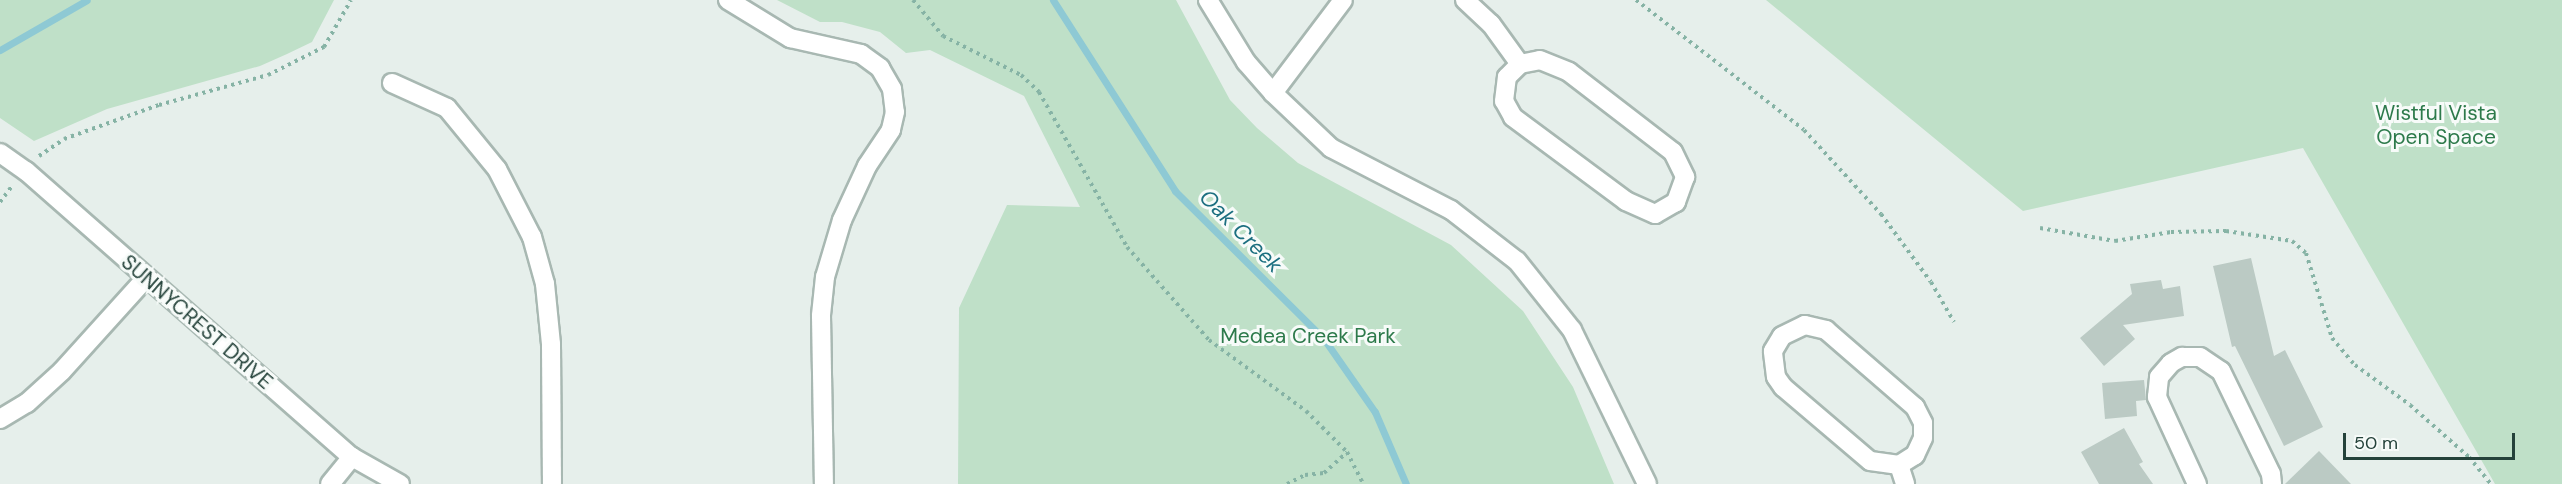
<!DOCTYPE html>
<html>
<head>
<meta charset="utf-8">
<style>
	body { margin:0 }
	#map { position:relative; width:2562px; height:484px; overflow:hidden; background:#e6efeb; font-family:"DM Sans",sans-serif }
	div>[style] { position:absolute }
	.green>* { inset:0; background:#bfe0c8 }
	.stream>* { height:7px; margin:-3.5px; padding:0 3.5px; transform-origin:3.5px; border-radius:3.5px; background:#8ec9d4 }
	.building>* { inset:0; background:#bbcac4 }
	.path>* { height:4px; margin-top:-2px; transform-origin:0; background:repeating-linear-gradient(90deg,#86b3a5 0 3px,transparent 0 7.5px) }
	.roads { filter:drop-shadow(2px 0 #a8b8b2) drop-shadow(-2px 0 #a8b8b2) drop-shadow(0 2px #a8b8b2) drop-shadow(0 -2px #a8b8b2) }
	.minor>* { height:18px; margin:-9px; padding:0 9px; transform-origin:9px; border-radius:9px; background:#fff }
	span { translate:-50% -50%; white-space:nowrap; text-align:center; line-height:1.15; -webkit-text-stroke:6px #f7fbf9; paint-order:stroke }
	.park-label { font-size:21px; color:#2d7a4b }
	.street-label { font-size:21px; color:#24423a }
	.water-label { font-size:22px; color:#1c6f80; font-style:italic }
	.scale { position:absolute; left:2343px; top:433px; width:172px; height:27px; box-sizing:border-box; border:3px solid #24423a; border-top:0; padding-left:8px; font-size:18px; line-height:21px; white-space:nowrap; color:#24423a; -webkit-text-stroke:4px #f7fbf9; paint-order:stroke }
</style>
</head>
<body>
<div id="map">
	<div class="green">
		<i style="clip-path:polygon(0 0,334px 0,312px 42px,287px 54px,260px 66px,107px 109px,34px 141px,0 118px)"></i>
		<i style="clip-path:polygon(777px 0,1176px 0,1230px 100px,1257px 128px,1298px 163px,1451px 245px,1523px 311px,1573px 387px,1614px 484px,958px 484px,959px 308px,1007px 205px,1080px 207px,1024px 96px,930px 50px,906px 53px,880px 32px,842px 22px,820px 22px)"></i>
		<i style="clip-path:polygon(1766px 0,2562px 0,2562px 484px,2495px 484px,2303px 148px,2023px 211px)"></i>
	</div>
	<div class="stream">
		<i style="left:1053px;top:0;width:227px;rotate:57.4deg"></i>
		<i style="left:1175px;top:191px;width:210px;rotate:44.8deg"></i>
		<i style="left:1324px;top:339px;width:89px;rotate:55.1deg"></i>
		<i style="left:1375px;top:412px;width:78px;rotate:66.7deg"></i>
		<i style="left:0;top:50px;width:100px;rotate:-29.9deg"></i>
	</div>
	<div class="building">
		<i style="clip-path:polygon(2251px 258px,2274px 356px,2285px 350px,2323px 427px,2284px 446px,2235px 346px,2232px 347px,2213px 266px)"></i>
		<i style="clip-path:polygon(2161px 280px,2163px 289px,2180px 286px,2184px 316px,2123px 325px,2135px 339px,2104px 366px,2080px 338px,2132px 294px,2130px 284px)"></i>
		<i style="clip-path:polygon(2144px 380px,2146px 400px,2136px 401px,2137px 416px,2105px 419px,2102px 383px)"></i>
		<i style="clip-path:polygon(2124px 428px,2143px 462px,2139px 464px,2153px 484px,2099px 484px,2081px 452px)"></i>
		<i style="clip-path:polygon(2319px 451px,2351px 484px,2285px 484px)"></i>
	</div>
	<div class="path">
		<i style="left:913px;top:0;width:47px;rotate:50.2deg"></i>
		<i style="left:943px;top:36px;width:87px;rotate:26.6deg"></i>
		<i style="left:1021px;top:75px;width:25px;rotate:43deg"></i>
		<i style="left:1039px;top:92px;width:178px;rotate:60.4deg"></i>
		<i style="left:1127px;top:247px;width:124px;rotate:48.6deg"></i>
		<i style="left:1209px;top:340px;width:120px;rotate:36.2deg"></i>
		<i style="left:1306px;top:411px;width:58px;rotate:45deg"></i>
		<i style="left:1347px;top:452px;width:36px;rotate:63deg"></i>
		<i style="left:1636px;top:0;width:212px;rotate:37.7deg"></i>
		<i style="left:1804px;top:130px;width:114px;rotate:47.5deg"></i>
		<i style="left:1881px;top:214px;width:84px;rotate:53.7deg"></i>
		<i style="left:1931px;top:282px;width:46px;rotate:60.1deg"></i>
		<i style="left:39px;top:156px;width:30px;rotate:-34deg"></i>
		<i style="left:64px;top:139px;width:101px;rotate:-19.7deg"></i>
		<i style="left:159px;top:105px;width:113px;rotate:-15.4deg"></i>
		<i style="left:268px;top:75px;width:63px;rotate:-26.6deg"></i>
		<i style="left:324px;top:47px;width:54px;rotate:-60.1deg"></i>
		<i style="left:0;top:202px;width:20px;rotate:-53deg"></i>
		<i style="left:2040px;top:228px;width:76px;rotate:9.8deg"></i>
		<i style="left:2115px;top:241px;width:57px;rotate:-9.1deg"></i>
		<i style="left:2171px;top:232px;width:55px;rotate:-1deg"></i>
		<i style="left:2226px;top:231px;width:67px;rotate:8.6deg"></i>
		<i style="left:2292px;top:241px;width:18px;rotate:41deg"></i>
		<i style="left:2306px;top:253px;width:89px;rotate:73deg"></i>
		<i style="left:2332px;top:338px;width:35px;rotate:50deg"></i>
		<i style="left:2355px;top:365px;width:68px;rotate:36deg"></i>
		<i style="left:2410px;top:405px;width:79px;rotate:41.4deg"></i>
		<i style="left:2469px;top:457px;width:35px;rotate:51deg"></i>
		<i style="left:1287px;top:484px;width:20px;rotate:-27deg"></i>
		<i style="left:1305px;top:475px;width:19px;rotate:-6deg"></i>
		<i style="left:1324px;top:473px;width:31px;rotate:-42deg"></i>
	</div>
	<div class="roads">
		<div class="minor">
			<i style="left:728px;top:0;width:73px;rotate:31.5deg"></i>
			<i style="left:790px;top:38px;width:73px;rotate:12.7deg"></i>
			<i style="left:861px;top:54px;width:24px;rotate:36deg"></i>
			<i style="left:880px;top:68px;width:24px;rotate:60deg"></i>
			<i style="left:892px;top:89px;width:23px;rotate:83deg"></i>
			<i style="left:895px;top:112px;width:18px;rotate:103deg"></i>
			<i style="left:891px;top:130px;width:43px;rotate:123.7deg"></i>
			<i style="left:867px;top:166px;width:60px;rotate:114.8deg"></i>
			<i style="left:842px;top:220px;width:59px;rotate:106.6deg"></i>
			<i style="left:825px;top:277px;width:39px;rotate:96deg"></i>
			<i style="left:821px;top:316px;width:168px;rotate:89deg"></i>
			<i style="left:1208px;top:0;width:73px;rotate:58.5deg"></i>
			<i style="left:1246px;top:62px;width:41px;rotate:48.9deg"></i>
			<i style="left:1273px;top:93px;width:80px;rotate:43.5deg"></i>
			<i style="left:1331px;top:148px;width:135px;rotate:27.3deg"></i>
			<i style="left:1451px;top:210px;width:83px;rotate:37.7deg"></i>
			<i style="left:1517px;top:261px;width:88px;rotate:51.4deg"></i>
			<i style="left:1572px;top:330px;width:171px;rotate:64deg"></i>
			<i style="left:1465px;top:0;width:35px;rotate:43deg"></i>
			<i style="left:1491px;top:24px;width:49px;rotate:54.1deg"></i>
			<i style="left:1540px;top:60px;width:31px;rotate:22deg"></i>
			<i style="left:1569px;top:72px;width:131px;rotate:37.6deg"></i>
			<i style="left:1673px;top:152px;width:28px;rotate:64deg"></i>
			<i style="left:1685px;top:177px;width:27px;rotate:110deg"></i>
			<i style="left:1676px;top:202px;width:24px;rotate:150deg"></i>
			<i style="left:1655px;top:214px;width:32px;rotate:-156deg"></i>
			<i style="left:1626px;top:201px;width:141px;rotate:-143.4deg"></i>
			<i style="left:1513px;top:117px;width:18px;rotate:-119deg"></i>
			<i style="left:1504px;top:101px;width:24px;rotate:-83deg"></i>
			<i style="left:1507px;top:77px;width:18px;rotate:-45deg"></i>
			<i style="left:1520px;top:64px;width:20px;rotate:-11deg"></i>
			<i style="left:392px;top:83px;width:60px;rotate:24.4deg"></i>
			<i style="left:447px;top:108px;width:79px;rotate:50.7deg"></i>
			<i style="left:497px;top:169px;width:76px;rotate:62.8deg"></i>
			<i style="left:532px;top:237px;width:49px;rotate:74.5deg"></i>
			<i style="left:545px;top:284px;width:60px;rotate:84.3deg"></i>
			<i style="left:551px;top:344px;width:140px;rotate:89.6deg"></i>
			<i style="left:1273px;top:93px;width:116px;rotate:-53deg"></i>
			<i style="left:0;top:153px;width:32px;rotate:35deg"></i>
			<i style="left:26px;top:171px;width:434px;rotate:41.3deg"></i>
			<i style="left:352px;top:457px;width:55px;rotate:29.4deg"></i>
			<i style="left:1805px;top:325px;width:22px;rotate:13deg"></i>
			<i style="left:1826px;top:330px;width:118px;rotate:40.9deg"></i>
			<i style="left:1915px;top:407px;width:18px;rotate:63deg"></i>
			<i style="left:1923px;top:423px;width:15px;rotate:90deg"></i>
			<i style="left:1923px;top:438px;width:19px;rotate:115deg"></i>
			<i style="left:1915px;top:455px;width:19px;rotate:148deg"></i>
			<i style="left:1899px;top:465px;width:29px;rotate:-172deg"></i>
			<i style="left:1870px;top:461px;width:114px;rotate:-139.6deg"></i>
			<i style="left:1783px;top:387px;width:12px;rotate:-125deg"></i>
			<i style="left:1776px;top:377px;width:26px;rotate:-97deg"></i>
			<i style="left:1773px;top:351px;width:17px;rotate:-59deg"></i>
			<i style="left:1782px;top:336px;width:25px;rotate:-26deg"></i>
			<i style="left:0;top:419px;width:31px;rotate:-31deg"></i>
			<i style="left:27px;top:403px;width:47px;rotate:-42.4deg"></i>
			<i style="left:62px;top:371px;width:125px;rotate:-47.9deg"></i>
			<i style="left:1899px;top:465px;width:20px;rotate:72deg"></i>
			<i style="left:330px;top:484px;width:35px;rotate:-51deg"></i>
			<i style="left:2197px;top:484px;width:96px;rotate:-114.7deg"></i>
			<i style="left:2157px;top:397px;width:20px;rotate:-84deg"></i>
			<i style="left:2159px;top:377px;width:18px;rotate:-49deg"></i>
			<i style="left:2171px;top:363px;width:13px;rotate:-29deg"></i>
			<i style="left:2182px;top:357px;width:18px"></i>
			<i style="left:2200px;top:357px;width:25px;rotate:34deg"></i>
			<i style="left:2221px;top:371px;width:114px;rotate:64.1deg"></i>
			<i style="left:2271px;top:474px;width:10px;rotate:84deg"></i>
		</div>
	</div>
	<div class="park-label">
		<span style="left:2436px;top:125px">Wistful Vista<br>Open Space</span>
		<span style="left:1308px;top:336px">Medea Creek Park</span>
	</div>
	<div class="street-label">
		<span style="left:197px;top:322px;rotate:41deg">SUNNYCREST DRIVE</span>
	</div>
	<div class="water-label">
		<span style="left:1241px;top:231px;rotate:45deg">Oak Creek</span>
	</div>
	<div class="scale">50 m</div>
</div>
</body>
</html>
